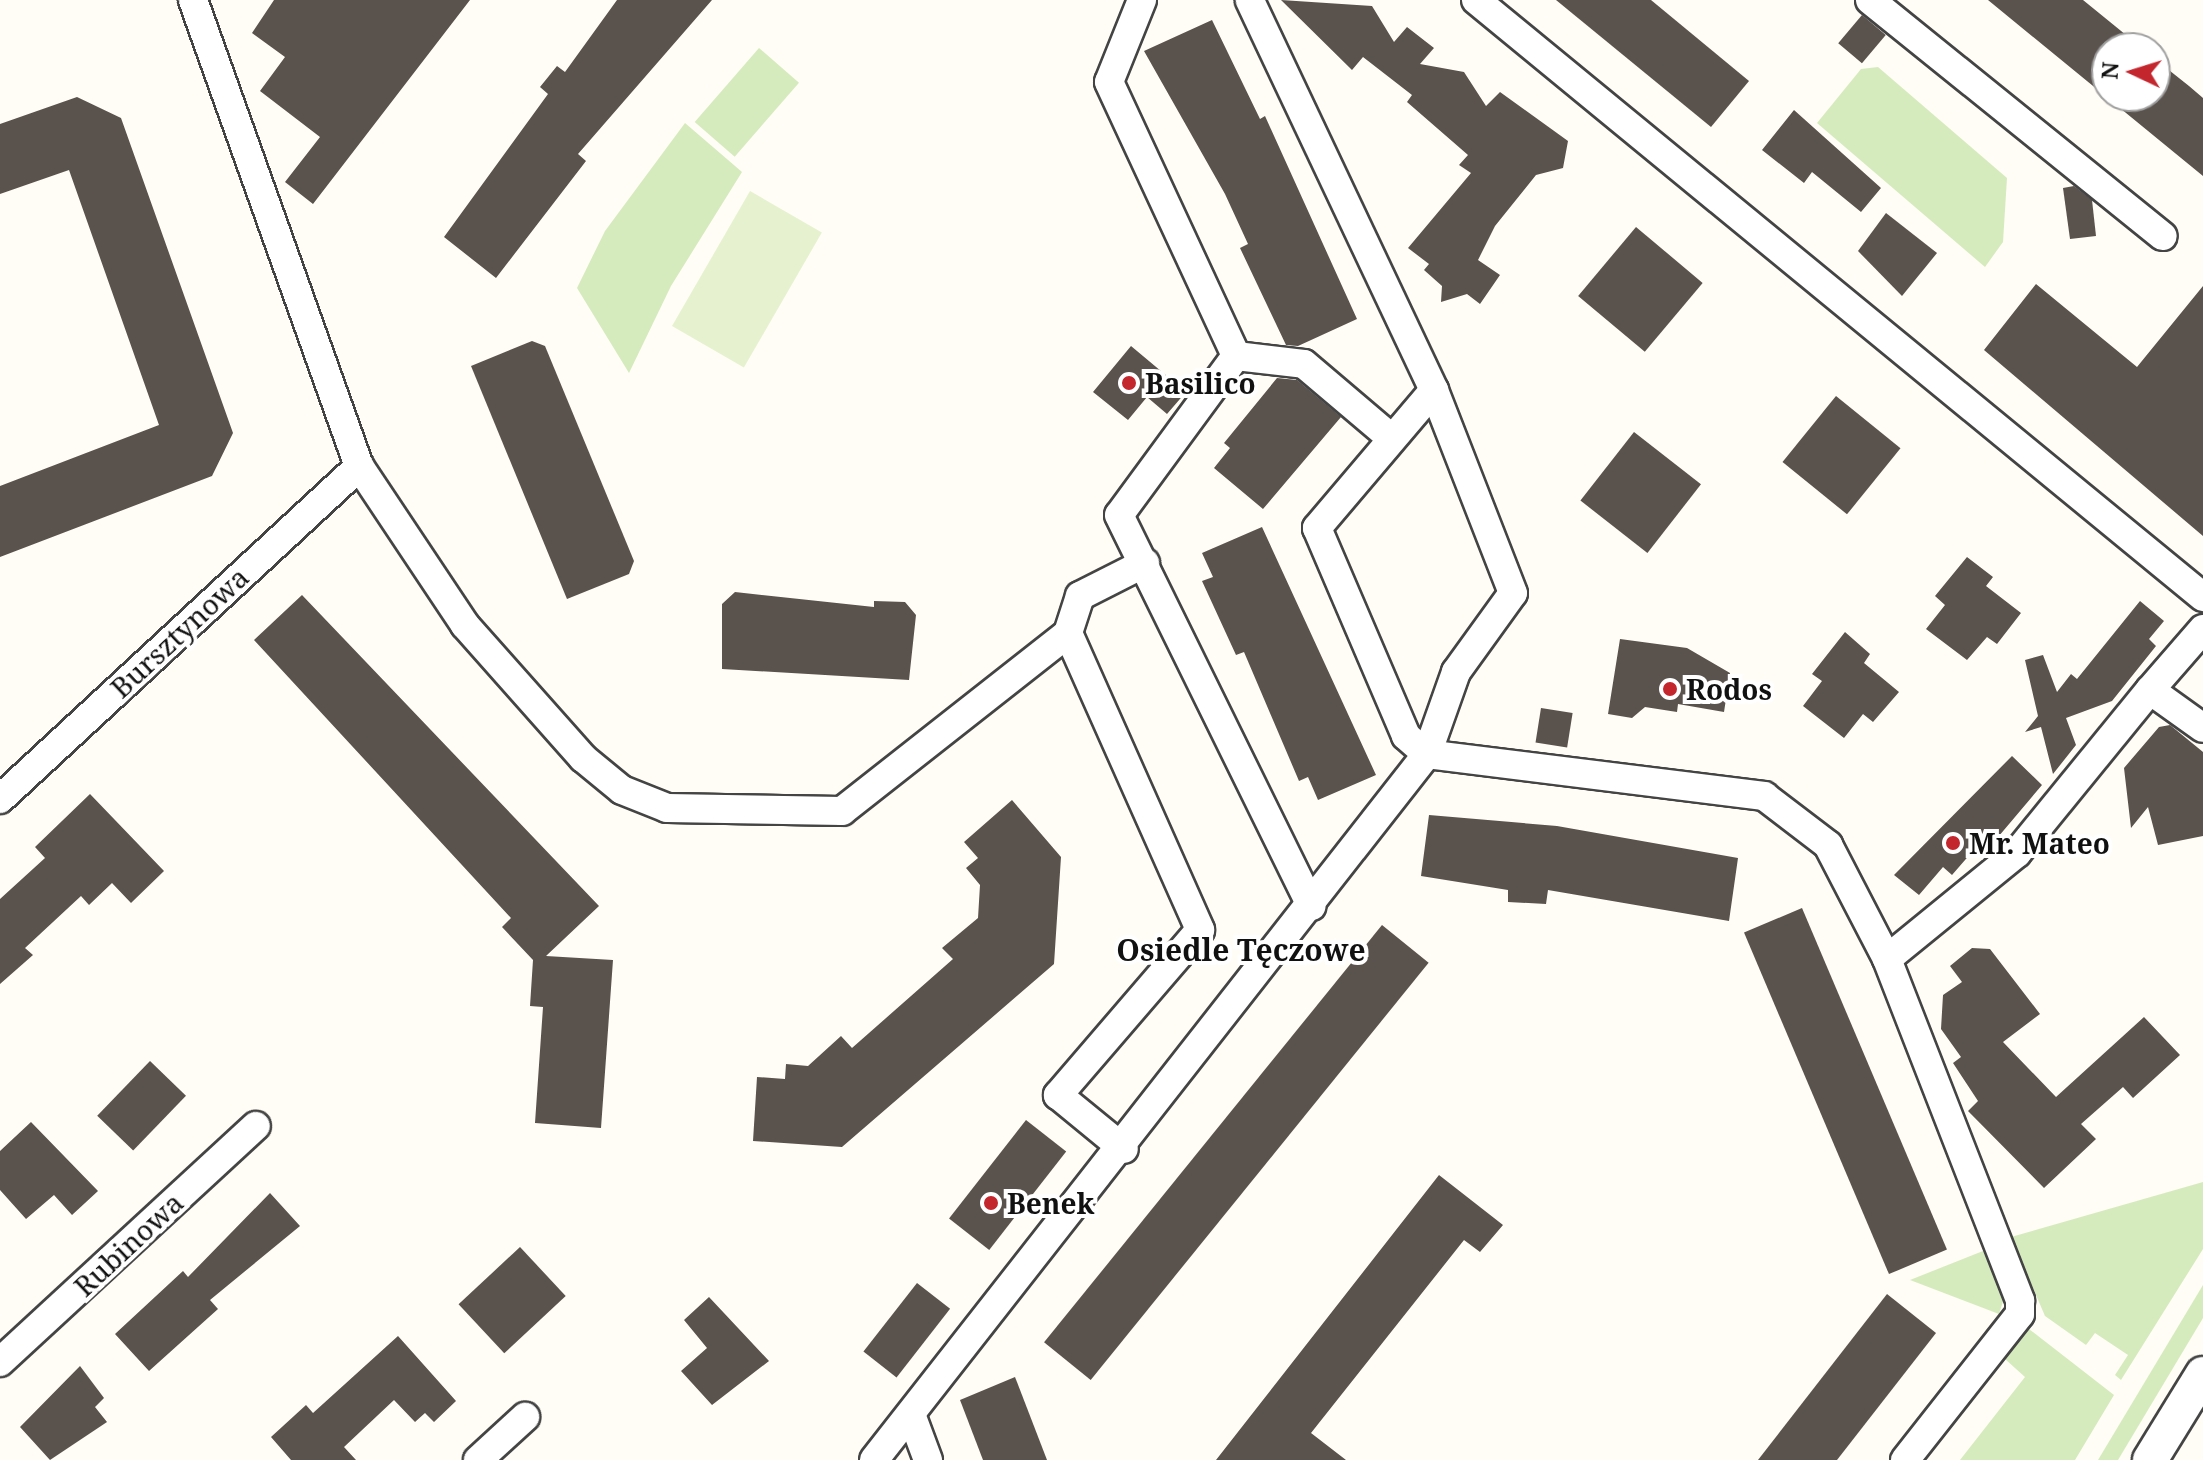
<!DOCTYPE html>
<html>
<head>
<meta charset="utf-8">
<style>
	body { margin:0 }
	#map { position:relative; width:2203px; height:1460px; overflow:hidden; background:#fffdf5; font-family:"Noto Serif",serif }
	div>[style] { position:absolute }
	.green>* { inset:0; background:#d5ebbd; transform-origin:0 0 }
	.pitch>* { inset:0; background:#e6f2cf; transform-origin:0 0 }
	.building>* { inset:0; background:#5a524d; transform-origin:0 0 }
	.roads { filter:drop-shadow(2px 0 #444) drop-shadow(-2px 0 #444) drop-shadow(0 2px #444) drop-shadow(0 -2px #444) }
	.minor>* { height:28px; margin:-14px; padding:0 14px; transform-origin:14px; border-radius:14px; background:#fff }
	.tertiary>* { height:34px; margin:-17px; padding:0 17px; transform-origin:17px; border-radius:17px; background:#fff }
	.dots>* { width:22px; height:22px; translate:-50% -50%; box-sizing:border-box; border:4px solid #fff; border-radius:50% }
	span { translate:-50% -50%; white-space:nowrap; text-align:center; line-height:1.15; -webkit-text-stroke:8px #fff; paint-order:stroke }
	.poi-label { font-size:28px; color:#111; font-weight:700 }
	.left { translate:0 -50%; text-align:left }
	.street-label { font-size:28px; color:#111 }
	.neighbourhood-label { font-size:30px; color:#111; font-weight:700 }
	.north { position:absolute; left:2091px; top:32px; width:80px; height:80px; box-sizing:border-box; background:#fff; border:2px solid #a0a0a0; border-radius:50%; rotate:274deg; font-size:22px; font-weight:700; line-height:32px; text-align:center; color:#111 }
	.north::after { content:''; display:block; margin:auto; width:28px; height:36px; background:#c4262e; clip-path:polygon(50% 0,100% 100%,50% 72%,0 100%) }
</style>
</head>
<body>
<div id="map">
	<div class="green">
		<i style="left:759px;top:48px;width:53px;height:98px;rotate:41deg"></i>
		<i style="clip-path:polygon(1878px 67px,2007px 178px,2003px 242px,1985px 267px,1817px 123px,1861px 69px)"></i>
		<i style="clip-path:polygon(685px 123px,742px 172px,671px 286px,629px 373px,577px 288px,605px 231px)"></i>
		<i style="clip-path:polygon(2203px 1182px,2203px 1249px,2121px 1380px,2115px 1375px,2128px 1355px,2095px 1333px,2086px 1345px,2045px 1316px,2011px 1237px)"></i>
		<i style="clip-path:polygon(1983px 1251px,2005px 1295px,1999px 1314px,1910px 1280px)"></i>
		<i style="clip-path:polygon(2203px 1285px,2203px 1318px,2118px 1460px,2098px 1460px)"></i>
		<i style="clip-path:polygon(2029px 1329px,2114px 1395px,2075px 1460px,1960px 1460px,2025px 1377px,2005px 1359px)"></i>
	</div>
	<div class="pitch">
		<i style="left:750px;top:191px;width:83px;height:156px;rotate:30deg"></i>
	</div>
	<div class="building">
		<i style="clip-path:polygon(274px 0,470px 0,313px 204px,285px 182px,320px 137px,260px 91px,285px 57px,252px 33px)"></i>
		<i style="clip-path:polygon(617px 0,712px 0,578px 154px,586px 161px,496px 278px,444px 237px,548px 94px,540px 87px,557px 66px,565px 72px)"></i>
		<i style="clip-path:polygon(1281px 0,1372px 6px,1394px 42px,1407px 27px,1434px 48px,1420px 64px,1464px 72px,1486px 106px,1500px 92px,1568px 141px,1563px 168px,1536px 175px,1495px 226px,1478px 260px,1500px 275px,1480px 304px,1467px 294px,1441px 302px,1442px 286px,1424px 270px,1429px 264px,1408px 248px,1471px 173px,1459px 165px,1468px 155px,1407px 102px,1412px 95px,1363px 57px,1352px 70px)"></i>
		<i style="clip-path:polygon(1556px 0,1651px 0,1749px 81px,1711px 127px)"></i>
		<i style="clip-path:polygon(1988px 0,2083px 0,2142px 48px,2107px 48px,2107px 96px,2155px 96px,2155px 59px,2189px 86px,2203px 98px,2203px 176px)"></i>
		<i style="left:1862px;top:15px;width:31px;height:37px;rotate:40deg"></i>
		<i style="clip-path:polygon(1212px 20px,1260px 119px,1265px 116px,1357px 319px,1298px 346px,1286px 345px,1240px 248px,1248px 244px,1225px 194px,1144px 51px)"></i>
		<i style="clip-path:polygon(77px 97px,121px 118px,233px 433px,212px 476px,0 557px,0 486px,159px 425px,69px 170px,0 194px,0 124px)"></i>
		<i style="clip-path:polygon(1794px 110px,1881px 188px,1861px 212px,1812px 172px,1804px 183px,1762px 150px)"></i>
		<i style="clip-path:polygon(2074px 186px,2092px 200px,2096px 236px,2070px 239px,2063px 188px)"></i>
		<i style="clip-path:polygon(1886px 213px,1937px 253px,1902px 296px,1858px 251px)"></i>
		<i style="left:1636px;top:227px;width:87px;height:90px;rotate:40deg"></i>
		<i style="clip-path:polygon(2036px 284px,2137px 367px,2203px 286px,2203px 536px,1984px 350px)"></i>
		<i style="clip-path:polygon(532px 341px,545px 346px,634px 561px,629px 574px,567px 599px,471px 366px)"></i>
		<i style="clip-path:polygon(1131px 346px,1186px 392px,1167px 414px,1147px 397px,1128px 420px,1093px 392px)"></i>
		<i style="clip-path:polygon(1277px 378px,1297px 380px,1341px 417px,1263px 509px,1214px 468px,1230px 448px,1224px 443px)"></i>
		<i style="left:1836px;top:396px;width:83px;height:85px;rotate:39deg"></i>
		<i style="left:1634px;top:432px;width:85px;height:87px;rotate:38deg"></i>
		<i style="clip-path:polygon(1262px 527px,1376px 775px,1318px 800px,1308px 777px,1299px 781px,1244px 652px,1236px 655px,1202px 581px,1213px 577px,1202px 553px)"></i>
		<i style="clip-path:polygon(1967px 557px,1993px 577px,1986px 586px,2021px 613px,1997px 644px,1987px 637px,1967px 660px,1926px 629px,1945px 605px,1935px 596px)"></i>
		<i style="clip-path:polygon(735px 592px,874px 607px,874px 601px,905px 602px,916px 615px,909px 680px,722px 669px,722px 604px)"></i>
		<i style="clip-path:polygon(302px 595px,599px 906px,546px 956px,613px 960px,601px 1128px,535px 1123px,543px 1007px,530px 1006px,533px 960px,502px 927px,511px 918px,254px 640px)"></i>
		<i style="clip-path:polygon(2140px 601px,2164px 621px,2149px 639px,2156px 646px,2112px 701px,2066px 718px,2076px 745px,2053px 774px,2041px 727px,2025px 732px,2038px 716px,2025px 660px,2043px 655px,2057px 692px,2071px 674px,2077px 679px)"></i>
		<i style="clip-path:polygon(1845px 632px,1870px 654px,1864px 663px,1899px 692px,1873px 722px,1863px 714px,1844px 738px,1803px 706px,1822px 681px,1812px 674px)"></i>
		<i style="clip-path:polygon(1620px 639px,1687px 648px,1730px 673px,1724px 712px,1678px 704px,1677px 712px,1645px 707px,1632px 718px,1608px 714px)"></i>
		<i style="left:1541px;top:708px;width:32px;height:35px;rotate:9deg"></i>
		<i style="clip-path:polygon(2170px 725px,2203px 752px,2203px 836px,2158px 845px,2148px 807px,2131px 828px,2124px 768px,2159px 727px)"></i>
		<i style="clip-path:polygon(2012px 756px,2042px 785px,1993px 843px,1985px 837px,1952px 875px,1943px 867px,1919px 895px,1894px 875px)"></i>
		<i style="clip-path:polygon(90px 794px,164px 871px,131px 903px,112px 883px,89px 905px,81px 896px,25px 948px,33px 955px,0 984px,0 899px,45px 858px,35px 847px)"></i>
		<i style="clip-path:polygon(1012px 800px,1061px 857px,1054px 964px,842px 1147px,753px 1141px,757px 1077px,785px 1079px,786px 1064px,808px 1066px,841px 1036px,852px 1048px,953px 959px,942px 948px,978px 918px,980px 885px,966px 868px,978px 858px,964px 842px)"></i>
		<i style="clip-path:polygon(1429px 815px,1557px 826px,1738px 858px,1729px 921px,1548px 890px,1546px 904px,1508px 902px,1508px 890px,1421px 876px)"></i>
		<i style="left:1802px;top:908px;width:371px;height:63px;rotate:67deg"></i>
		<i style="left:1382px;top:925px;width:60px;height:537px;rotate:39deg"></i>
		<i style="clip-path:polygon(1972px 948px,1990px 949px,2040px 1014px,2003px 1042px,2056px 1097px,2144px 1017px,2180px 1055px,2133px 1098px,2123px 1087px,2081px 1124px,2096px 1139px,2044px 1188px,1968px 1111px,1978px 1101px,1953px 1063px,1961px 1057px,1941px 1029px,1943px 995px,1962px 982px,1950px 966px)"></i>
		<i style="left:150px;top:1061px;width:50px;height:76px;rotate:44deg"></i>
		<i style="left:1026px;top:1120px;width:51px;height:125px;rotate:38deg"></i>
		<i style="clip-path:polygon(31px 1122px,98px 1191px,72px 1215px,54px 1195px,26px 1219px,0 1190px,0 1151px)"></i>
		<i style="clip-path:polygon(1439px 1175px,1503px 1225px,1480px 1252px,1464px 1240px,1311px 1433px,1346px 1460px,1216px 1460px)"></i>
		<i style="clip-path:polygon(270px 1193px,300px 1226px,210px 1300px,218px 1309px,149px 1371px,115px 1334px,183px 1271px,188px 1277px)"></i>
		<i style="left:520px;top:1247px;width:67px;height:84px;rotate:47deg"></i>
		<i style="left:917px;top:1283px;width:42px;height:87px;rotate:38deg"></i>
		<i style="clip-path:polygon(1887px 1294px,1936px 1333px,1837px 1460px,1758px 1460px)"></i>
		<i style="clip-path:polygon(709px 1297px,769px 1361px,712px 1405px,681px 1371px,707px 1348px,684px 1320px)"></i>
		<i style="clip-path:polygon(398px 1336px,456px 1401px,434px 1422px,425px 1413px,415px 1422px,394px 1400px,344px 1447px,356px 1460px,291px 1460px,271px 1437px,306px 1405px,313px 1413px)"></i>
		<i style="clip-path:polygon(80px 1366px,104px 1398px,95px 1407px,107px 1422px,50px 1460px,20px 1427px)"></i>
		<i style="clip-path:polygon(1015px 1377px,1047px 1460px,983px 1460px,960px 1400px)"></i>
	</div>
	<div class="roads">
		<div class="minor">
			<i style="left:193px;top:0;width:495px;rotate:70.4deg"></i>
			<i style="left:359px;top:466px;width:191px;rotate:56.3deg"></i>
			<i style="left:465px;top:625px;width:178px;rotate:48.4deg"></i>
			<i style="left:583px;top:758px;width:50px;rotate:39.4deg"></i>
			<i style="left:622px;top:790px;width:48px;rotate:21.8deg"></i>
			<i style="left:667px;top:808px;width:175px;rotate:1deg"></i>
			<i style="left:842px;top:811px;width:288px;rotate:-38.2deg"></i>
			<i style="left:1068px;top:633px;width:39px;rotate:-72deg"></i>
			<i style="left:1080px;top:596px;width:73px;rotate:-26.9deg"></i>
			<i style="left:1142px;top:0;width:88px;rotate:111.9deg"></i>
			<i style="left:1109px;top:82px;width:302px;rotate:65.1deg"></i>
			<i style="left:1236px;top:356px;width:68px;rotate:6.7deg"></i>
			<i style="left:1304px;top:364px;width:113px;rotate:40.3deg"></i>
			<i style="left:1476px;top:0;width:941px;rotate:39.39deg"></i>
			<i style="left:1870px;top:0;width:376px;rotate:38.9deg"></i>
			<i style="left:1236px;top:356px;width:197px;rotate:126.3deg"></i>
			<i style="left:1119px;top:515px;width:436px;rotate:63.8deg"></i>
			<i style="left:1434px;top:390px;width:181px;rotate:130.3deg"></i>
			<i style="left:1317px;top:528px;width:226px;rotate:66.8deg"></i>
			<i style="left:1406px;top:736px;width:28px;rotate:41deg"></i>
			<i style="left:1427px;top:754px;width:340px;rotate:7.1deg"></i>
			<i style="left:1764px;top:796px;width:81px;rotate:37.4deg"></i>
			<i style="left:1828px;top:845px;width:128px;rotate:62.6deg"></i>
			<i style="left:1887px;top:959px;width:168px;rotate:-39.2deg"></i>
			<i style="left:2017px;top:853px;width:210px;rotate:-50.8deg"></i>
			<i style="left:2203px;top:629px;width:81px;rotate:131deg"></i>
			<i style="left:2150px;top:690px;width:65px;rotate:35.6deg"></i>
			<i style="left:1068px;top:633px;width:325px;rotate:66deg"></i>
			<i style="left:1200px;top:930px;width:218px;rotate:130.7deg"></i>
			<i style="left:1058px;top:1095px;width:85px;rotate:39.3deg"></i>
			<i style="left:0;top:799px;width:490px;rotate:-42.8deg"></i>
			<i style="left:1887px;top:959px;width:367px;rotate:68.7deg"></i>
			<i style="left:2020px;top:1301px;width:13px;rotate:90deg"></i>
			<i style="left:2020px;top:1314px;width:186px;rotate:128.2deg"></i>
			<i style="left:0;top:1362px;width:348px;rotate:-42.7deg"></i>
			<i style="left:912px;top:1417px;width:46px;rotate:69.6deg"></i>
			<i style="left:478px;top:1460px;width:64px;rotate:-42.5deg"></i>
			<i style="left:874px;top:1460px;width:897px;rotate:-51.93deg"></i>
			<i style="left:1427px;top:754px;width:87px;rotate:-70.5deg"></i>
			<i style="left:1456px;top:672px;width:97px;rotate:-54.2deg"></i>
			<i style="left:1513px;top:593px;width:218px;rotate:-111.3deg"></i>
			<i style="left:1434px;top:390px;width:431px;rotate:-115.3deg"></i>
		</div>
		<div class="tertiary">
			<i style="left:2150px;top:1460px;width:101px;rotate:-58.4deg"></i>
		</div>
	</div>
	<div class="dots">
		<i style="left:1129px;top:383px;background:#c4262e"></i>
		<i style="left:1670px;top:689px;background:#c4262e"></i>
		<i style="left:1953px;top:843px;background:#c4262e"></i>
		<i style="left:991px;top:1203px;background:#c4262e"></i>
	</div>
	<div class="poi-label">
		<span class="left" style="left:1145px;top:383px">Basilico</span>
		<span class="left" style="left:1686px;top:689px">Rodos</span>
		<span class="left" style="left:1969px;top:843px">Mr. Mateo</span>
		<span class="left" style="left:1007px;top:1203px">Benek</span>
	</div>
	<div class="street-label">
		<span style="left:179px;top:632px;rotate:-43deg">Bursztynowa</span>
		<span style="left:128px;top:1244px;rotate:-43deg">Rubinowa</span>
	</div>
	<div class="neighbourhood-label">
		<span style="left:1241px;top:950px">Osiedle Tęczowe</span>
	</div>
	<div class="north">N</div>
</div>
</body>
</html>
